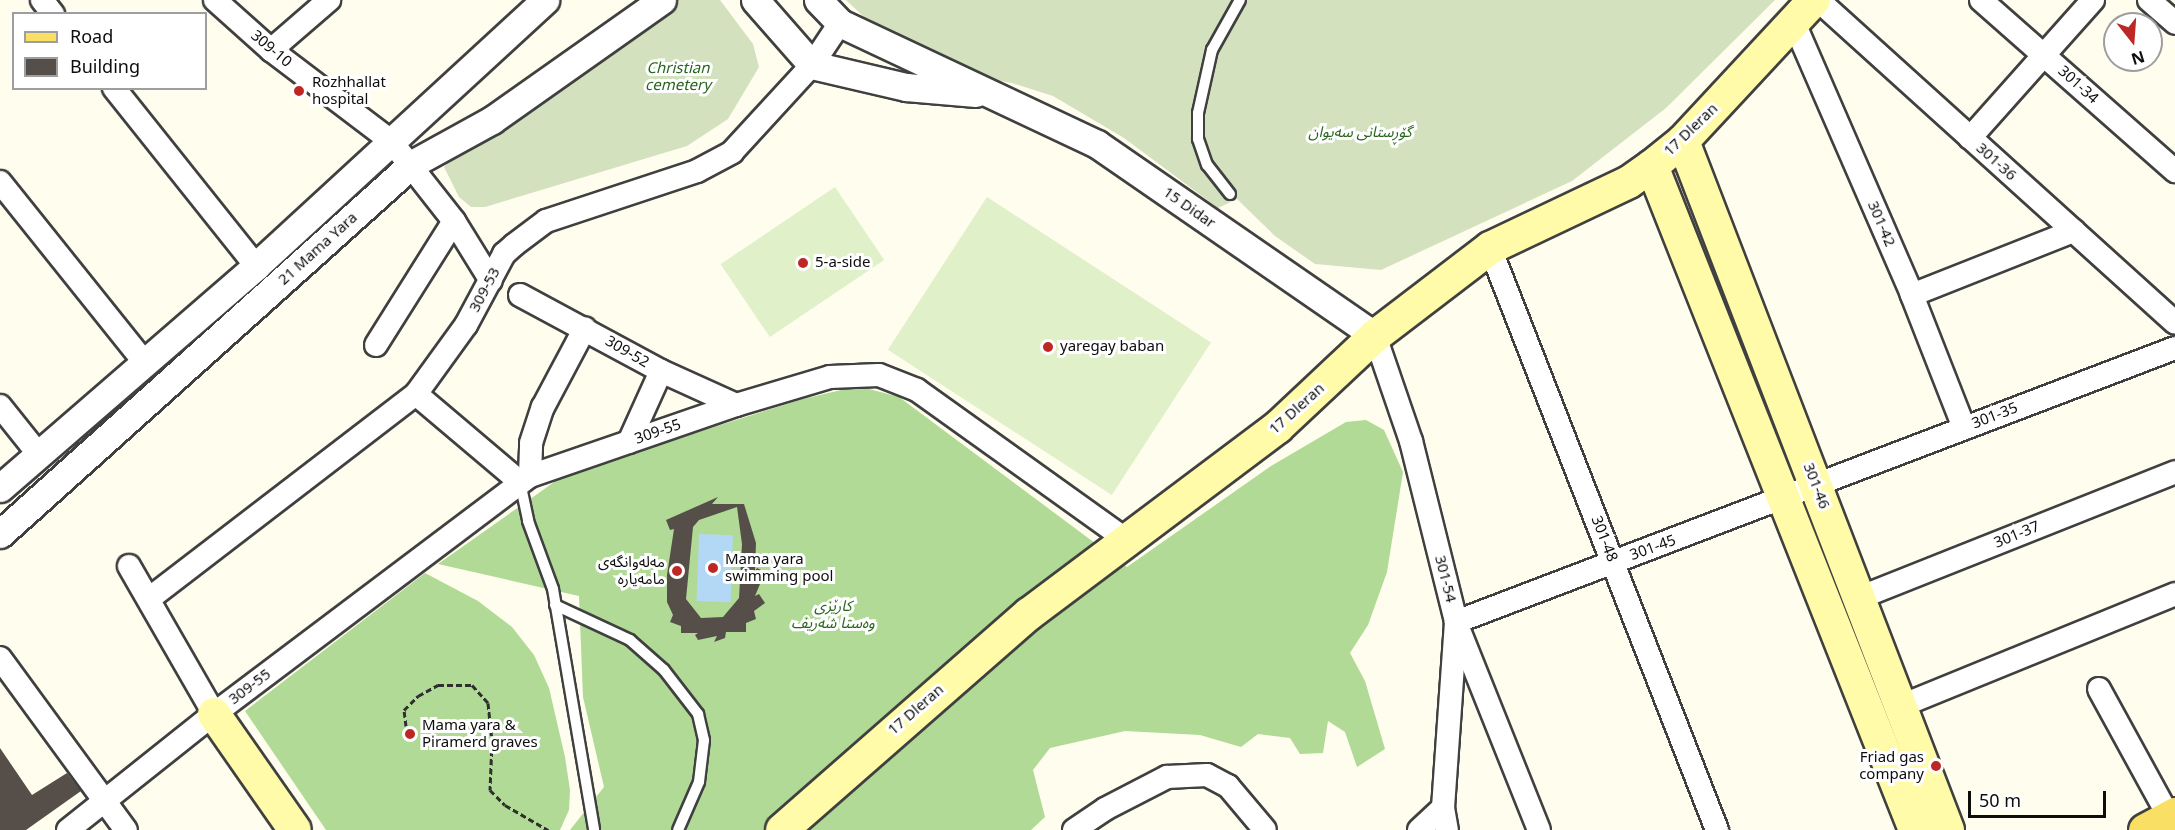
<!DOCTYPE html>
<html>
<head>
<meta charset="utf-8">
<style>
	body { margin:0 }
	#map { position:relative; width:2175px; height:830px; overflow:hidden; background:#fffded; font-family:Georgia,"Noto Sans Arabic",serif }
	div>[style] { position:absolute }
	.forest>* { inset:0; background:#b0da96 }
	.cemetery>* { inset:0; background:#d3e1bf }
	.pitch>* { inset:0; background:#e0f0c9; transform-origin:0 0 }
	.water>* { inset:0; background:#b2d8f6; transform-origin:0 0 }
	.building>* { inset:0; background:#564f49 }
	.path>* { height:3px; margin-top:-1.5px; transform-origin:0; background:repeating-linear-gradient(90deg,#2f2f2f 0 6px,transparent 0 9px) }
	.roads { filter:drop-shadow(2px 0 #404040) drop-shadow(-2px 0 #404040) drop-shadow(0 2px #404040) drop-shadow(0 -2px #404040) }
	.service>* { height:10px; margin:-5px; padding:0 5px; transform-origin:5px; border-radius:5px; background:#fff }
	.minor>* { height:22px; margin:-11px; padding:0 11px; transform-origin:11px; border-radius:11px; background:#fff }
	.tertiary>* { height:27px; margin:-13.5px; padding:0 13.5px; transform-origin:13.5px; border-radius:13.5px; background:#fff }
	.secondary>* { height:32px; margin:-16px; padding:0 16px; transform-origin:16px; border-radius:16px; background:#fffba8 }
	.primary>* { height:33px; margin:-16.5px; padding:0 16.5px; transform-origin:16.5px; border-radius:16.5px; background:#f9df63 }
	.dots>* { width:16px; height:16px; translate:-50% -50%; box-sizing:border-box; border:3px solid #fff; border-radius:50% }
	span { translate:-50% -50%; white-space:nowrap; text-align:center; line-height:1.15; -webkit-text-stroke:6px #fff; paint-order:stroke }
	.street-label { font-size:15px; color:#0d0d0d }
	.park-label { font-size:15px; color:#27651d; font-style:italic }
	.poi-label { font-size:15px; color:#0d0d0d }
	.left { translate:0 -50%; text-align:left }
	.right { translate:-100% -50%; text-align:right }
	.legend { position:absolute; left:12px; top:12px; width:195px; height:78px; box-sizing:border-box; background:#fff; border:2px solid #9e9e9e; margin:0; padding:8px 10px; list-style:none; font-size:18px; color:#0d0d0d }
	.legend li { display:flex; align-items:center; gap:12px; height:30px }
	.legend b { width:30px; border:2px solid #9e9e9e }
	.north { position:absolute; left:2103px; top:12px; width:60px; height:60px; box-sizing:border-box; background:#fff; border:2px solid #9e9e9e; border-radius:50%; rotate:163deg; font-size:16px; font-weight:700; line-height:24px; text-align:center; color:#0d0d0d }
	.north::after { content:''; display:block; margin:auto; width:21px; height:27px; background:#be2824; clip-path:polygon(50% 0,100% 100%,50% 72%,0 100%) }
	.scale { position:absolute; left:1968px; top:791px; width:138px; height:27px; box-sizing:border-box; border:3px solid #0d0d0d; border-top:0; padding-left:8px; font-size:18px; line-height:21px; white-space:nowrap; color:#0d0d0d; -webkit-text-stroke:4px #fff; paint-order:stroke }
</style>
</head>
<body>
<div id="map">
	<div class="forest">
		<i style="clip-path:polygon(858px 386px,899px 397px,1127px 567px,1271px 466px,1346px 422px,1366px 420px,1384px 430px,1403px 472px,1387px 572px,1368px 625px,1350px 653px,1365px 681px,1385px 749px,1357px 767px,1345px 732px,1328px 721px,1323px 753px,1300px 754px,1290px 738px,1258px 734px,1241px 747px,1200px 735px,1125px 731px,1050px 748px,1033px 770px,1045px 817px,1031px 830px,570px 830px,604px 787px,583px 697px,579px 596px,438px 564px,567px 473px,803px 399px)"></i>
		<i style="clip-path:polygon(425px 573px,478px 601px,512px 627px,534px 655px,549px 688px,565px 757px,570px 790px,569px 810px,560px 830px,326px 830px,245px 711px)"></i>
	</div>
	<div class="cemetery">
		<i style="clip-path:polygon(674px 0,720px 0,753px 44px,759px 67px,728px 119px,687px 146px,485px 207px,471px 207px,459px 197px,444px 167px,456px 156px)"></i>
		<i style="clip-path:polygon(846px 0,1775px 0,1666px 108px,1572px 181px,1381px 270px,1315px 264px,1275px 236px,1237px 199px,1218px 208px,1124px 138px,1053px 96px,1012px 83px,970px 76px,897px 48px)"></i>
	</div>
	<div class="pitch">
		<i style="left:835px;top:187px;width:88px;height:138px;rotate:56deg"></i>
		<i style="left:987px;top:197px;width:267px;height:182px;rotate:33deg"></i>
	</div>
	<div class="water">
		<i style="left:699px;top:534px;width:34px;height:67px;rotate:2deg"></i>
	</div>
	<div class="building">
		<i style="clip-path:polygon(evenodd,718px 497px,712px 504px,744px 504px,756px 543px,755px 571px,757px 568px,765px 572px,755px 596px,759px 594px,765px 603px,754px 611px,756px 619px,746px 623px,746px 632px,726px 632px,725px 638px,714px 642px,717px 636px,698px 640px,695px 635px,698px 633px,681px 633px,681px 626px,670px 622px,673px 615px,667px 602px,667px 575px,674px 529px,670px 530px,666px 520px,718px 497px,737px 507px,742px 544px,739px 598px,723px 617px,701px 618px,686px 599px,693px 527px,699px 520px,737px 507px)"></i>
		<i style="clip-path:polygon(0 748px,32px 795px,67px 773px,81px 791px,26px 830px,0 830px)"></i>
	</div>
	<div class="path">
		<i style="left:406px;top:726px;width:16px;rotate:-97deg"></i>
		<i style="left:404px;top:710px;width:20px;rotate:-45deg"></i>
		<i style="left:418px;top:696px;width:23px;rotate:-29deg"></i>
		<i style="left:438px;top:685px;width:34px"></i>
		<i style="left:472px;top:685px;width:24px;rotate:48deg"></i>
		<i style="left:488px;top:703px;width:38px;rotate:84deg"></i>
		<i style="left:492px;top:741px;width:49px;rotate:92.3deg"></i>
		<i style="left:490px;top:790px;width:21px;rotate:45deg"></i>
		<i style="left:505px;top:805px;width:50px;rotate:30.2deg"></i>
	</div>
	<div class="roads">
		<div class="service">
			<i style="left:1230px;top:194px;width:37px;rotate:-128deg"></i>
			<i style="left:1207px;top:165px;width:28px;rotate:-109deg"></i>
			<i style="left:1198px;top:139px;width:26px;rotate:-90deg"></i>
			<i style="left:1198px;top:113px;width:65px;rotate:-77.5deg"></i>
			<i style="left:1212px;top:50px;width:57px;rotate:-60.8deg"></i>
			<i style="left:520px;top:482px;width:40px;rotate:78deg"></i>
			<i style="left:528px;top:521px;width:72px;rotate:69.8deg"></i>
			<i style="left:553px;top:589px;width:244px;rotate:80.3deg"></i>
			<i style="left:555px;top:605px;width:83px;rotate:25deg"></i>
			<i style="left:630px;top:640px;width:45px;rotate:41.4deg"></i>
			<i style="left:664px;top:670px;width:56px;rotate:52.3deg"></i>
			<i style="left:698px;top:714px;width:27px;rotate:77deg"></i>
			<i style="left:704px;top:740px;width:42px;rotate:96.8deg"></i>
			<i style="left:699px;top:782px;width:52px;rotate:113.6deg"></i>
		</div>
		<div class="minor">
			<i style="left:42px;top:0;width:18px;rotate:52deg"></i>
			<i style="left:215px;top:0;width:75px;rotate:41.8deg"></i>
			<i style="left:271px;top:50px;width:151px;rotate:37.2deg"></i>
			<i style="left:391px;top:141px;width:102px;rotate:51.8deg"></i>
			<i style="left:454px;top:221px;width:70px;rotate:58.3deg"></i>
			<i style="left:1818px;top:0;width:481px;rotate:42.1deg"></i>
			<i style="left:1981px;top:0;width:259px;rotate:41.4deg"></i>
			<i style="left:2149px;top:0;width:35px;rotate:41deg"></i>
			<i style="left:1794px;top:23px;width:296px;rotate:66.5deg"></i>
			<i style="left:1912px;top:295px;width:143px;rotate:68.6deg"></i>
			<i style="left:271px;top:50px;width:77px;rotate:-40.8deg"></i>
			<i style="left:114px;top:88px;width:228px;rotate:51.4deg"></i>
			<i style="left:1970px;top:138px;width:185px;rotate:-48.3deg"></i>
			<i style="left:0;top:182px;width:232px;rotate:51.3deg"></i>
			<i style="left:1490px;top:248px;width:625px;rotate:68.69deg"></i>
			<i style="left:520px;top:295px;width:160px;rotate:28.3deg"></i>
			<i style="left:661px;top:371px;width:82px;rotate:24.4deg"></i>
			<i style="left:1912px;top:295px;width:174px;rotate:-21.6deg"></i>
			<i style="left:1375px;top:336px;width:111px;rotate:71.1deg"></i>
			<i style="left:1411px;top:441px;width:187px;rotate:76deg"></i>
			<i style="left:1456px;top:622px;width:186px;rotate:94deg"></i>
			<i style="left:1443px;top:808px;width:22px;rotate:80deg"></i>
			<i style="left:376px;top:345px;width:146px;rotate:-57.8deg"></i>
			<i style="left:416px;top:394px;width:136px;rotate:40.2deg"></i>
			<i style="left:0;top:406px;width:64px;rotate:51.3deg"></i>
			<i style="left:629px;top:442px;width:78px;rotate:-65.7deg"></i>
			<i style="left:530px;top:476px;width:33px;rotate:-88deg"></i>
			<i style="left:531px;top:443px;width:38px;rotate:-72deg"></i>
			<i style="left:543px;top:407px;width:89px;rotate:-62deg"></i>
			<i style="left:129px;top:566px;width:171px;rotate:60.1deg"></i>
			<i style="left:150px;top:598px;width:335px;rotate:-37.5deg"></i>
			<i style="left:416px;top:394px;width:85px;rotate:-54.1deg"></i>
			<i style="left:466px;top:325px;width:81px;rotate:-61.8deg"></i>
			<i style="left:504px;top:254px;width:13px;rotate:-42deg"></i>
			<i style="left:514px;top:245px;width:40px;rotate:-37deg"></i>
			<i style="left:546px;top:221px;width:159px;rotate:-18.3deg"></i>
			<i style="left:697px;top:171px;width:40px;rotate:-28deg"></i>
			<i style="left:732px;top:152px;width:118px;rotate:-47.4deg"></i>
			<i style="left:812px;top:65px;width:50px;rotate:-56.3deg"></i>
			<i style="left:1859px;top:598px;width:340px;rotate:-21.7deg"></i>
			<i style="left:0;top:658px;width:213px;rotate:53.8deg"></i>
			<i style="left:2099px;top:689px;width:146px;rotate:61.3deg"></i>
			<i style="left:1901px;top:706px;width:296px;rotate:-22.2deg"></i>
			<i style="left:68px;top:830px;width:186px;rotate:-38.5deg"></i>
			<i style="left:214px;top:714px;width:396px;rotate:-37deg"></i>
			<i style="left:530px;top:476px;width:218px;rotate:-19deg"></i>
			<i style="left:736px;top:405px;width:98px;rotate:-16.6deg"></i>
			<i style="left:830px;top:377px;width:49px;rotate:-2.3deg"></i>
			<i style="left:879px;top:375px;width:41px;rotate:21.5deg"></i>
			<i style="left:917px;top:390px;width:259px;rotate:35.6deg"></i>
			<i style="left:1074px;top:830px;width:37px;rotate:-34deg"></i>
			<i style="left:1105px;top:809px;width:70px;rotate:-27.3deg"></i>
			<i style="left:1167px;top:777px;width:40px;rotate:-2.9deg"></i>
			<i style="left:1207px;top:775px;width:24px;rotate:28deg"></i>
			<i style="left:1228px;top:786px;width:57px;rotate:49.9deg"></i>
			<i style="left:1419px;top:830px;width:33px;rotate:-43deg"></i>
			<i style="left:1539px;top:830px;width:224px;rotate:-111.8deg"></i>
			<i style="left:1456px;top:622px;width:769px;rotate:-20.86deg"></i>
		</div>
		<div class="tertiary">
			<i style="left:755px;top:0;width:86px;rotate:48.8deg"></i>
			<i style="left:812px;top:65px;width:97px;rotate:13.2deg"></i>
			<i style="left:906px;top:87px;width:70px;rotate:4.9deg"></i>
			<i style="left:818px;top:0;width:32px;rotate:46deg"></i>
			<i style="left:840px;top:23px;width:284px;rotate:25.2deg"></i>
			<i style="left:1097px;top:144px;width:338px;rotate:34.6deg"></i>
			<i style="left:0;top:488px;width:339px;rotate:-40.9deg"></i>
			<i style="left:256px;top:266px;width:393px;rotate:-42.6deg"></i>
			<i style="left:0;top:534px;width:554px;rotate:-41.93deg"></i>
			<i style="left:412px;top:164px;width:91px;rotate:-28.8deg"></i>
			<i style="left:492px;top:120px;width:208px;rotate:-35.2deg"></i>
		</div>
		<div class="secondary">
			<i style="left:1683px;top:141px;width:738px;rotate:68.96deg"></i>
			<i style="left:1652px;top:166px;width:714px;rotate:68.39deg"></i>
			<i style="left:214px;top:714px;width:141px;rotate:55.1deg"></i>
			<i style="left:782px;top:830px;width:328px;rotate:-41.2deg"></i>
			<i style="left:1029px;top:614px;width:311px;rotate:-36.9deg"></i>
			<i style="left:1278px;top:427px;width:133px;rotate:-43.2deg"></i>
			<i style="left:1375px;top:336px;width:145px;rotate:-37.4deg"></i>
			<i style="left:1490px;top:248px;width:154px;rotate:-25.4deg"></i>
			<i style="left:1629px;top:182px;width:28px;rotate:-35deg"></i>
			<i style="left:1652px;top:166px;width:40px;rotate:-39deg"></i>
			<i style="left:1683px;top:141px;width:192px;rotate:-47.1deg"></i>
		</div>
		<div class="primary">
			<i style="left:2145px;top:830px;width:34px;rotate:-28deg"></i>
		</div>
	</div>
	<div class="dots">
		<i style="left:299px;top:91px;background:#be2824"></i>
		<i style="left:803px;top:263px;background:#be2824"></i>
		<i style="left:1048px;top:347px;background:#be2824"></i>
		<i style="left:713px;top:568px;background:#be2824"></i>
		<i style="left:677px;top:571px;background:#be2824"></i>
		<i style="left:410px;top:734px;background:#be2824"></i>
		<i style="left:1936px;top:766px;background:#be2824"></i>
	</div>
	<div class="street-label">
		<span style="left:271px;top:49px;rotate:40deg">309-10</span>
		<span style="left:2078px;top:85px;rotate:42deg">301-34</span>
		<span style="left:1691px;top:130px;rotate:-44deg">17 Dleran</span>
		<span style="left:1996px;top:162px;rotate:42deg">301-36</span>
		<span style="left:1189px;top:208px;rotate:35deg">15 Didar</span>
		<span style="left:1881px;top:224px;rotate:67deg">301-42</span>
		<span style="left:318px;top:249px;rotate:-42deg">21 Mama Yara</span>
		<span style="left:485px;top:290px;rotate:-62deg">309-53</span>
		<span style="left:627px;top:352px;rotate:30deg">309-52</span>
		<span style="left:1297px;top:409px;rotate:-42deg">17 Dleran</span>
		<span style="left:1995px;top:416px;rotate:-21deg">301-35</span>
		<span style="left:658px;top:432px;rotate:-19deg">309-55</span>
		<span style="left:1816px;top:486px;rotate:69deg">301-46</span>
		<span style="left:2017px;top:535px;rotate:-22deg">301-37</span>
		<span style="left:1604px;top:539px;rotate:69deg">301-48</span>
		<span style="left:1653px;top:548px;rotate:-20deg">301-45</span>
		<span style="left:1445px;top:579px;rotate:76deg">301-54</span>
		<span style="left:250px;top:687px;rotate:-37deg">309-55</span>
		<span style="left:916px;top:710px;rotate:-41deg">17 Dleran</span>
	</div>
	<div class="park-label">
		<span style="left:678px;top:77px">Christian<br>cemetery</span>
		<span style="left:1360px;top:133px">گۆڕستانی سەیوان</span>
		<span style="left:833px;top:615px">کارێزی<br>وەستا شەریف</span>
	</div>
	<div class="poi-label">
		<span class="left" style="left:312px;top:91px">Rozhhallat<br>hospital</span>
		<span class="left" style="left:815px;top:263px">5-a-side</span>
		<span class="left" style="left:1060px;top:347px">yaregay baban</span>
		<span class="left" style="left:725px;top:568px">Mama yara<br>swimming pool</span>
		<span class="right" style="left:665px;top:571px">مەلەوانگەی<br>مامەیارە</span>
		<span class="left" style="left:422px;top:734px">Mama yara &amp;<br>Piramerd graves</span>
		<span class="right" style="left:1924px;top:766px">Friad gas<br>company</span>
	</div>
	<ul class="legend">
	<li><b style="height:8px;background:#f9df63"></b>Road</li>
	<li><b style="height:16px;background:#564f49"></b>Building</li>
	</ul>
	<div class="north">N</div>
	<div class="scale">50 m</div>
</div>
</body>
</html>
